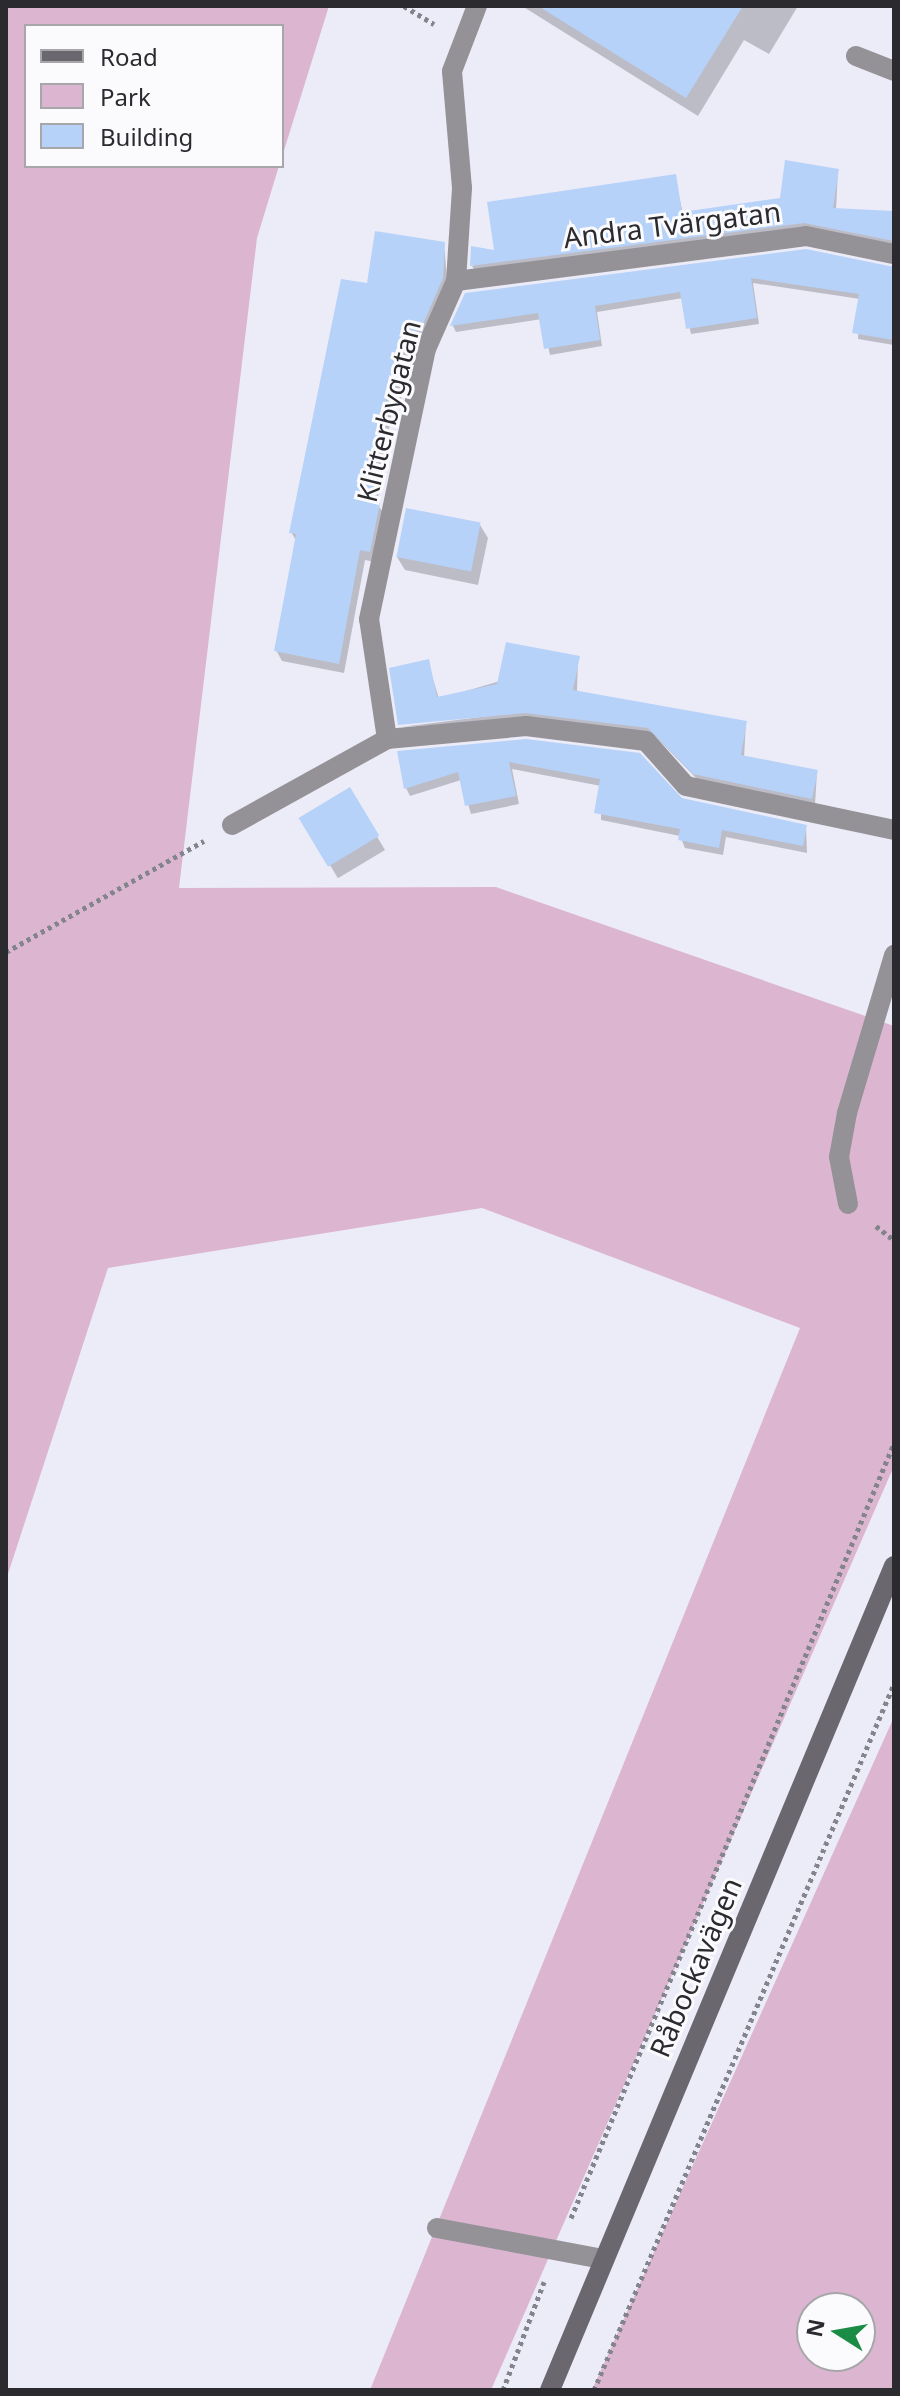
<!DOCTYPE html>
<html>
<head>
<meta charset="utf-8">
<style>
	body { margin:0 }
	#map { position:relative; width:900px; height:2396px; overflow:hidden; background:#ececf9; font-family:"Noto Sans",sans-serif }
	div>[style] { position:absolute }
	.green>* { inset:0; background:#dcb6d1 }
	.shadow>* { inset:0; background:#0003; transform-origin:0 0 }
	.building>* { inset:0; background:#b7d2f8; transform-origin:0 0 }
	.path>* { height:5px; margin-top:-2.5px; transform-origin:0; background:repeating-linear-gradient(90deg,#84848c 0 4px,transparent 0 8px) }
	.lane>* { height:20px; margin:-10px; padding:0 10px; transform-origin:10px; border-radius:10px; background:#959297 }
	.secondary>* { height:20px; margin:-10px; padding:0 10px; transform-origin:10px; border-radius:10px; background:#6b676e }
	span { translate:-50% -50%; white-space:nowrap; text-align:center; line-height:1.15; -webkit-text-stroke:6px #fbfbfd; paint-order:stroke }
	.street-label { font-size:28px; color:#2a2a2f }
	.frame { position:absolute; inset:0; border:8px solid #2a2a2f; pointer-events:none }
	.legend { position:absolute; left:24px; top:24px; width:260px; height:144px; box-sizing:border-box; background:#fbfbfd; border:2px solid #a7a7ab; margin:0; padding:10px 14px; list-style:none; font-size:24px; color:#2a2a2f }
	.legend li { display:flex; align-items:center; gap:16px; height:40px }
	.legend b { width:40px; border:2px solid #a7a7ab }
	.north { position:absolute; left:796px; top:2292px; width:80px; height:80px; box-sizing:border-box; background:#fbfbfd; border:2px solid #a7a7ab; border-radius:50%; rotate:281deg; font-size:22px; font-weight:700; line-height:32px; text-align:center; color:#2a2a2f }
	.north::after { content:''; display:block; margin:auto; width:28px; height:36px; background:#1a8c46; clip-path:polygon(50% 0,100% 100%,50% 72%,0 100%) }
</style>
</head>
<body>
<div id="map">
	<div class="green">
		<i style="clip-path:polygon(6px 6px,329px 6px,282px 157px,282px 26px,26px 26px,26px 166px,279px 166px,257px 238px,179px 888px,496px 887px,894px 1026px,894px 1466px,491px 2390px,370px 2390px,800px 1328px,482px 1208px,108px 1268px,6px 1580px)"></i>
		<i style="clip-path:polygon(evenodd,894px 1717px,894px 2390px,592px 2390px,894px 1717px,812px 2308px,860px 2308px,860px 2356px,812px 2356px,812px 2308px)"></i>
	</div>
	<div class="shadow">
		<i style="clip-path:polygon(798px 6px,769px 54px,744px 40px,698px 116px,522px 6px)"></i>
		<i style="clip-path:polygon(838px 171px,836px 210px,894px 220px,894px 246px,809px 229px,476px 272px,472px 266px,675px 177px,683px 214px,782px 200px)"></i>
		<i style="clip-path:polygon(444px 244px,448px 290px,426px 341px,412px 343px,401px 399px,394px 398px,377px 504px,385px 515px,375px 562px,365px 560px,344px 673px,282px 661px,276px 650px,297px 542px,291px 532px,369px 285px)"></i>
		<i style="clip-path:polygon(894px 268px,894px 345px,858px 339px,860px 299px,753px 283px,759px 324px,691px 334px,683px 298px,597px 312px,602px 346px,550px 355px,542px 319px,456px 332px,453px 326px,466px 295px)"></i>
		<i style="clip-path:polygon(480px 525px,488px 538px,478px 585px,405px 570px,397px 557px)"></i>
		<i style="clip-path:polygon(578px 658px,577px 692px,746px 722px,744px 758px,817px 772px,815px 805px,698px 780px,653px 734px,530px 719px,401px 727px,535px 710px,400px 723px,428px 662px,439px 699px)"></i>
		<i style="clip-path:polygon(526px 741px,681px 800px,806px 827px,807px 853px,726px 837px,723px 855px,685px 848px,680px 836px,601px 820px,601px 786px,512px 769px,519px 804px,471px 814px,461px 780px,410px 796px,406px 788px)"></i>
		<i style="left:349px;top:790px;width:70px;height:55px;rotate:59deg"></i>
	</div>
	<div class="building">
		<i style="clip-path:polygon(538px 6px,743px 6px,686px 98px)"></i>
		<i style="clip-path:polygon(785px 160px,839px 169px,833px 208px,894px 211px,894px 241px,804px 223px,470px 266px,471px 246px,494px 250px,487px 202px,676px 174px,682px 212px,780px 198px)"></i>
		<i style="clip-path:polygon(375px 231px,445px 242px,443px 278px,420px 331px,406px 333px,395px 390px,388px 388px,370px 501px,380px 503px,370px 552px,360px 550px,339px 664px,274px 651px,296px 534px,289px 533px,341px 279px,367px 283px)"></i>
		<i style="clip-path:polygon(806px 249px,894px 267px,894px 340px,852px 333px,859px 294px,751px 278px,757px 318px,686px 329px,680px 292px,595px 306px,600px 340px,544px 349px,538px 313px,450px 326px,465px 293px)"></i>
		<i style="left:406px;top:508px;width:76px;height:50px;rotate:11deg"></i>
		<i style="clip-path:polygon(506px 642px,580px 656px,573px 690px,747px 721px,741px 755px,818px 770px,812px 799px,693px 774px,648px 728px,525px 713px,398px 725px,389px 668px,429px 659px,437px 697px,497px 684px)"></i>
		<i style="clip-path:polygon(526px 739px,640px 753px,682px 798px,807px 825px,803px 846px,722px 830px,719px 848px,678px 840px,680px 829px,594px 813px,600px 779px,509px 762px,516px 796px,465px 806px,458px 772px,404px 789px,397px 751px)"></i>
		<i style="left:350px;top:787px;width:57px;height:60px;rotate:59deg"></i>
	</div>
	<div class="path">
		<i style="left:404px;top:6px;width:35px;rotate:31deg"></i>
		<i style="left:6px;top:952px;width:227px;rotate:-29.3deg"></i>
		<i style="left:876px;top:1226px;width:23px;rotate:38deg"></i>
		<i style="left:571px;top:2218px;width:840px;rotate:-67.37deg"></i>
		<i style="left:503px;top:2390px;width:116px;rotate:-69.2deg"></i>
		<i style="left:594px;top:2390px;width:767px;rotate:-66.98deg"></i>
	</div>
	<div class="lane">
		<i style="left:856px;top:56px;width:41px;rotate:21.5deg"></i>
		<i style="left:456px;top:281px;width:353px;rotate:-7.3deg"></i>
		<i style="left:806px;top:236px;width:90px;rotate:11.6deg"></i>
		<i style="left:387px;top:739px;width:121px;rotate:-98.5deg"></i>
		<i style="left:369px;top:619px;width:276px;rotate:-78.1deg"></i>
		<i style="left:426px;top:349px;width:74px;rotate:-66.2deg"></i>
		<i style="left:456px;top:281px;width:93px;rotate:-86.3deg"></i>
		<i style="left:462px;top:188px;width:117px;rotate:-94.9deg"></i>
		<i style="left:452px;top:71px;width:70px;rotate:-69deg"></i>
		<i style="left:232px;top:825px;width:177px;rotate:-29deg"></i>
		<i style="left:387px;top:739px;width:140px;rotate:-5.3deg"></i>
		<i style="left:526px;top:726px;width:121px;rotate:7.1deg"></i>
		<i style="left:646px;top:741px;width:60px;rotate:48.4deg"></i>
		<i style="left:686px;top:786px;width:213px;rotate:11.9deg"></i>
		<i style="left:848px;top:1204px;width:48px;rotate:-100.8deg"></i>
		<i style="left:839px;top:1157px;width:45px;rotate:-79.7deg"></i>
		<i style="left:847px;top:1113px;width:165px;rotate:-73.4deg"></i>
		<i style="left:437px;top:2228px;width:169px;rotate:10.6deg"></i>
	</div>
	<div class="secondary">
		<i style="left:550px;top:2390px;width:893px;rotate:-67.34deg"></i>
	</div>
	<div class="street-label">
		<span style="left:672px;top:224px;rotate:-7deg">Andra Tvärgatan</span>
		<span style="left:388px;top:411px;rotate:-76deg">Klitterbygatan</span>
		<span style="left:695px;top:1967px;rotate:-67deg">Råbockavägen</span>
	</div>
	<div class="frame"></div>
	<ul class="legend">
	<li><b style="height:10px;background:#6b676e"></b>Road</li>
	<li><b style="height:22px;background:#dcb6d1"></b>Park</li>
	<li><b style="height:22px;background:#b7d2f8"></b>Building</li>
	</ul>
	<div class="north">N</div>
</div>
</body>
</html>
